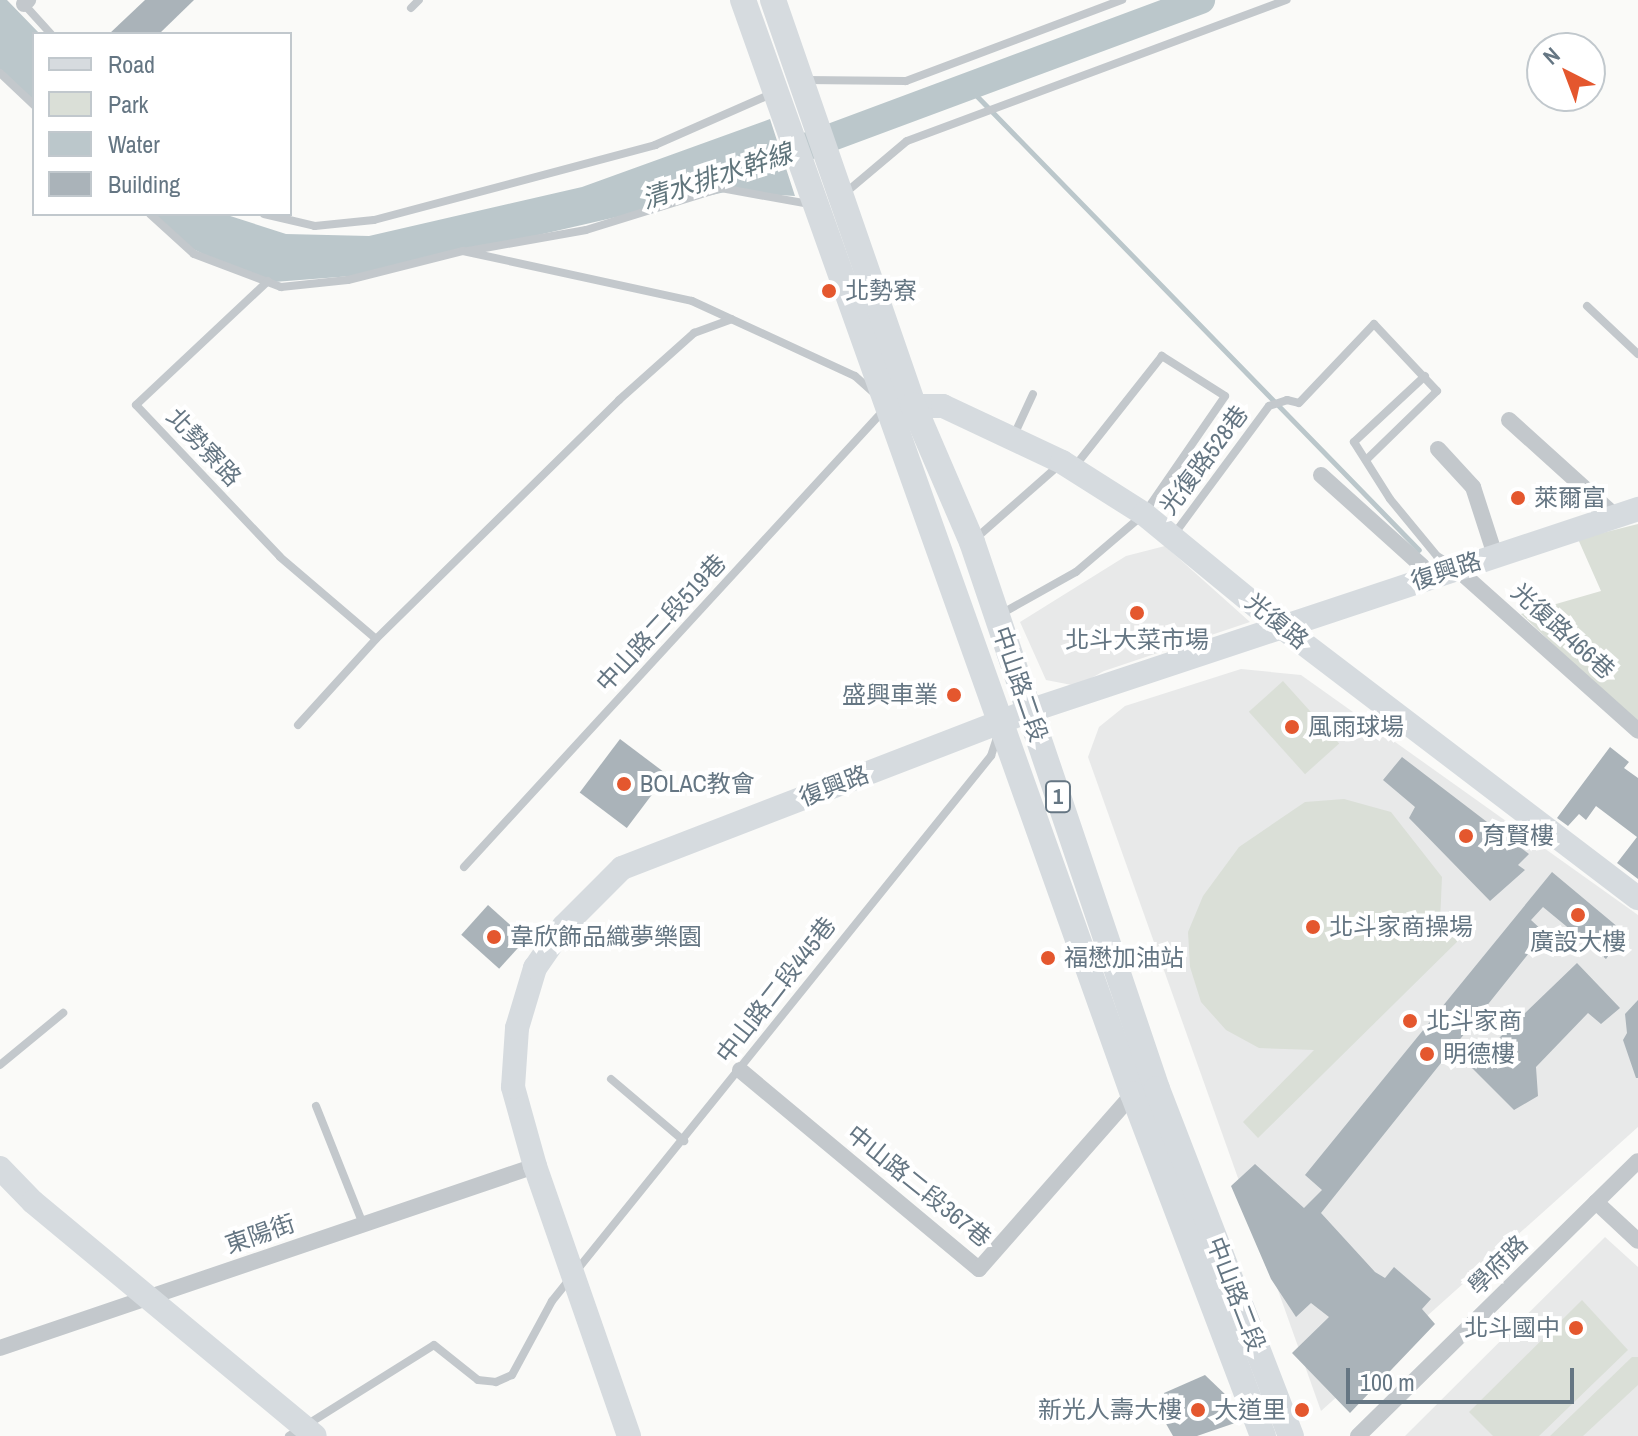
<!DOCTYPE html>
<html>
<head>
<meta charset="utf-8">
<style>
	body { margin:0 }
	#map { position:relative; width:1638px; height:1436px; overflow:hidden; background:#fafaf8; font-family:"Archivo Narrow","Noto Sans TC",sans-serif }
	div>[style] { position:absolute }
	.built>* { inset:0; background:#e8e9e9 }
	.green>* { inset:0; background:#dadfd7; transform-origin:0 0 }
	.water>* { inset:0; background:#bbc7cb }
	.stream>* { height:5px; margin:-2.5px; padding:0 2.5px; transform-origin:2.5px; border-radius:2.5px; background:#bbc7cb }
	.river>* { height:28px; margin:-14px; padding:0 14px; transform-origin:14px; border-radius:14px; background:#bbc7cb }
	.building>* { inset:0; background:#aab3b9; transform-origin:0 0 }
	.lane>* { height:8px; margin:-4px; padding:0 4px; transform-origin:4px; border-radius:4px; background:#c3c8cc }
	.street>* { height:16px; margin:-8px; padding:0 8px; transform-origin:8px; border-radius:8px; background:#c3c8cc }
	.secondary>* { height:24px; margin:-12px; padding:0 12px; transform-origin:12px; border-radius:12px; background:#d6dbdf }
	.primary>* { height:26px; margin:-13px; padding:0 13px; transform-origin:13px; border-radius:13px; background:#d6dbdf }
	.dots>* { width:22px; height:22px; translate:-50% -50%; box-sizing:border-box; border:4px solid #fff; border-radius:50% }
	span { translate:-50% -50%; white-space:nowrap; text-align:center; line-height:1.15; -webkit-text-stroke:8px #fff; paint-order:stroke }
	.shield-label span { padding:2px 6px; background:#fff; border:2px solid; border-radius:6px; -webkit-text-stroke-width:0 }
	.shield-label { font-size:22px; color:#657683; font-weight:700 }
	.poi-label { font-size:24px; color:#657683 }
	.left { translate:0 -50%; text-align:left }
	.right { translate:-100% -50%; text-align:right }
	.street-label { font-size:24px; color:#657683 }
	.water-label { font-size:26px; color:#60757c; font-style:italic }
	.legend { position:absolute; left:32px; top:32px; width:260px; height:184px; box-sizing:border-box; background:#fff; border:2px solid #c1c8cd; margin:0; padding:10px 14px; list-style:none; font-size:24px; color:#657683 }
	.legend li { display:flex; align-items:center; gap:16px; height:40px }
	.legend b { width:40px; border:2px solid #c1c8cd }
	.north { position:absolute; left:1526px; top:32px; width:80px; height:80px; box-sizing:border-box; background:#fff; border:2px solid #c1c8cd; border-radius:50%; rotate:318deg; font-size:22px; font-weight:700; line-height:32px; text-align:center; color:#657683 }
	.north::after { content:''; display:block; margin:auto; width:28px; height:36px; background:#e4572e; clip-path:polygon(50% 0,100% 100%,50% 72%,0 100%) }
	.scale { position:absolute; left:1346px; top:1368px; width:228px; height:36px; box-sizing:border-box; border:4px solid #657683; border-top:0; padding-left:10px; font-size:24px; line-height:28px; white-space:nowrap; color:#657683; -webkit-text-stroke:6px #fff; paint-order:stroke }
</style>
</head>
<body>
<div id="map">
	<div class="built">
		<i style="clip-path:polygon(1165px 546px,1250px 622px,1104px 671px,1077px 686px,1046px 680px,1020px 622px,1126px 556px)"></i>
		<i style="clip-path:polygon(1241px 669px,1301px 675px,1638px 915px,1638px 1127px,1321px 1411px,1088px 757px,1099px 727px,1125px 706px)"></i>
		<i style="clip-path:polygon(1605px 1237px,1638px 1267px,1638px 1436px,1405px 1436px)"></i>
	</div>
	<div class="green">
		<i style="clip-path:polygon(1638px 524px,1638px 725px,1521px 614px,1601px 591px,1578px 539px)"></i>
		<i style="left:1283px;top:681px;width:84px;height:46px;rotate:48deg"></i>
		<i style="clip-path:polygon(1344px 799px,1391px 812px,1442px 877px,1440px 922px,1418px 945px,1450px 914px,1466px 933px,1258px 1138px,1243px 1122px,1314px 1050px,1259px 1048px,1226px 1030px,1201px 1002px,1190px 967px,1188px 932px,1203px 896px,1239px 847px,1305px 802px)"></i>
		<i style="clip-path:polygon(1582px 1300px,1628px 1350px,1539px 1436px,1493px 1436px,1469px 1412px)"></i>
		<i style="clip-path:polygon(1632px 1357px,1638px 1357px,1638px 1385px,1583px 1436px,1550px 1436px)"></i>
	</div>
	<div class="water">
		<i style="clip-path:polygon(0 0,7px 0,40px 34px,34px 34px,34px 106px,0 69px)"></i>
		<i style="clip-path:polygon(770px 119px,795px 196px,725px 192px,365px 275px,261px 283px,189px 247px,147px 214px,224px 214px,286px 234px,369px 236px,582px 187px)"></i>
	</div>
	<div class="stream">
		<i style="left:968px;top:87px;width:646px;rotate:45.75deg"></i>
	</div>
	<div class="river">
		<i style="left:800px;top:149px;width:428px;rotate:-20.4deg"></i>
	</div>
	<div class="building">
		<i style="clip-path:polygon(145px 0,194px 0,159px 34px,109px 34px)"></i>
		<i style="left:620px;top:739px;width:59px;height:67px;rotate:37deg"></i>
		<i style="clip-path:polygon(1610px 747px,1629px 762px,1624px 768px,1638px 778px,1638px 879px,1617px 863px,1637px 837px,1596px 806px,1586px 820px,1579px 814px,1568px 826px,1557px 818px)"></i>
		<i style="clip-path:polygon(1402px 757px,1529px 854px,1518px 865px,1525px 870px,1490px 901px,1409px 818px,1415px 807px,1383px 780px)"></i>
		<i style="clip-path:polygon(1552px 872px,1625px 933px,1606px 959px,1543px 907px,1531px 920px,1545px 933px,1321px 1213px,1375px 1272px,1385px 1278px,1394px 1267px,1431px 1299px,1422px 1309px,1435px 1324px,1350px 1413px,1292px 1353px,1329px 1317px,1311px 1303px,1296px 1317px,1271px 1279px,1231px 1186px,1255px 1164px,1304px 1208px,1322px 1190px,1305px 1175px)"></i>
		<i style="left:488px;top:905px;width:51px;height:40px;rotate:42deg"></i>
		<i style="clip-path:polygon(1577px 963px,1620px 1008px,1601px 1024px,1588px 1013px,1536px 1067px,1538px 1096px,1514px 1110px,1470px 1066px)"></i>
		<i style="clip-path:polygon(1638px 1000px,1638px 1078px,1636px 1078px,1623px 1040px,1627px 1033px,1625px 1014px)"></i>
		<i style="clip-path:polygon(1205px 1375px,1229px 1398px,1235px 1423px,1197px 1436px,1173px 1436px,1165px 1422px,1164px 1393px)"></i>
	</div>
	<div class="lane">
		<i style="left:22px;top:2px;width:43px;rotate:47.8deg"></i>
		<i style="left:411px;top:8px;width:11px;rotate:-45deg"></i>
		<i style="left:0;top:73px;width:47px;rotate:43.3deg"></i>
		<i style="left:805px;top:80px;width:101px;rotate:0.6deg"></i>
		<i style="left:906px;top:81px;width:231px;rotate:-20.6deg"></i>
		<i style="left:844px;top:194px;width:82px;rotate:-40.1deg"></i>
		<i style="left:907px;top:141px;width:405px;rotate:-20.4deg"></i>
		<i style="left:150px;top:214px;width:59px;rotate:42.3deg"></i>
		<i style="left:194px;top:254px;width:93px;rotate:20.8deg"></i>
		<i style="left:281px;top:287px;width:67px;rotate:-6deg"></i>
		<i style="left:348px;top:280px;width:119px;rotate:-14.2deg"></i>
		<i style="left:463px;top:251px;width:234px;rotate:12.3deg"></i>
		<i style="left:692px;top:301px;width:179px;rotate:24.7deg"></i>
		<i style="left:855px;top:376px;width:27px;rotate:42deg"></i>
		<i style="left:264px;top:214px;width:52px;rotate:13.2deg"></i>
		<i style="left:315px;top:226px;width:59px;rotate:-5.8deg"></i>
		<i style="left:374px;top:220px;width:291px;rotate:-14.9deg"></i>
		<i style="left:655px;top:145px;width:127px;rotate:-23.7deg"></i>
		<i style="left:468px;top:251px;width:120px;rotate:-10.1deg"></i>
		<i style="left:586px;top:230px;width:141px;rotate:-17.3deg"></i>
		<i style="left:721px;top:188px;width:89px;rotate:10.3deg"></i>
		<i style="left:268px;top:281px;width:181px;rotate:136.8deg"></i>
		<i style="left:136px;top:405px;width:209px;rotate:46.5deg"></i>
		<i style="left:280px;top:557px;width:126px;rotate:40.5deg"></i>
		<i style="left:1587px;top:306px;width:70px;rotate:43.3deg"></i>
		<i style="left:1425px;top:376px;width:97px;rotate:137.1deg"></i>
		<i style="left:1354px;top:442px;width:67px;rotate:57.7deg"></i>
		<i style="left:1390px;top:499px;width:74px;rotate:50.5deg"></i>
		<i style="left:1437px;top:556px;width:17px;rotate:31deg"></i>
		<i style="left:1014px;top:435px;width:45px;rotate:-65.1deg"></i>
		<i style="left:1175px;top:533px;width:158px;rotate:-53.5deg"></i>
		<i style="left:1269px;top:406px;width:19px;rotate:-18deg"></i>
		<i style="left:1287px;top:400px;width:12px;rotate:14deg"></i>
		<i style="left:1299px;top:403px;width:109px;rotate:-46.5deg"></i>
		<i style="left:1374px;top:324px;width:92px;rotate:46.8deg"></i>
		<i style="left:1437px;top:391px;width:98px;rotate:135.8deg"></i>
		<i style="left:975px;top:539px;width:111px;rotate:-41.3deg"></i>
		<i style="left:999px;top:615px;width:88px;rotate:-29.2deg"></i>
		<i style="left:1076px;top:572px;width:89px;rotate:-40.5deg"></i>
		<i style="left:1144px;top:514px;width:143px;rotate:-55.5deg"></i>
		<i style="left:1225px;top:396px;width:75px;rotate:-147.6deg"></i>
		<i style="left:1162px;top:356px;width:139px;rotate:128.3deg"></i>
		<i style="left:298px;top:725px;width:116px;rotate:-47.8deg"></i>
		<i style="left:376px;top:639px;width:341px;rotate:-44.5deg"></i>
		<i style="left:619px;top:400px;width:101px;rotate:-41.8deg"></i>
		<i style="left:694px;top:333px;width:40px;rotate:-20.2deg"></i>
		<i style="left:464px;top:867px;width:621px;rotate:-47.42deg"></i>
		<i style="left:0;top:1065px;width:82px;rotate:-39.5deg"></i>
		<i style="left:611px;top:1079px;width:96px;rotate:40.3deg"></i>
		<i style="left:316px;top:1106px;width:127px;rotate:68.3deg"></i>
		<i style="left:289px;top:1436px;width:171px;rotate:-32.1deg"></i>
		<i style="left:434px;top:1345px;width:56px;rotate:38.5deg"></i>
		<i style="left:478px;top:1380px;width:18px;rotate:6deg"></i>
		<i style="left:496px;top:1382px;width:17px;rotate:-24deg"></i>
		<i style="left:512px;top:1375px;width:84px;rotate:-61.6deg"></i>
		<i style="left:552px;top:1301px;width:700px;rotate:-51.15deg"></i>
		<i style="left:991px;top:756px;width:20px;rotate:-72deg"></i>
	</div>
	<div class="street">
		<i style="left:24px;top:4px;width:6px;rotate:-45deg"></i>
		<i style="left:1509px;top:420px;width:142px;rotate:42.1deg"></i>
		<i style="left:1438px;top:449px;width:52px;rotate:47.4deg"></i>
		<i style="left:1473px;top:487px;width:71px;rotate:72.1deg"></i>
		<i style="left:1321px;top:475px;width:149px;rotate:42deg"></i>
		<i style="left:1456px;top:568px;width:244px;rotate:41.8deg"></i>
		<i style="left:740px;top:1070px;width:311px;rotate:39.8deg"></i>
		<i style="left:979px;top:1269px;width:233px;rotate:-48.7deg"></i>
		<i style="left:1133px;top:1094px;width:7px;rotate:-16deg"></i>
		<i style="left:1596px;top:1202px;width:57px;rotate:42.9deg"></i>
		<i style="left:0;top:1348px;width:565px;rotate:-18.79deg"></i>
		<i style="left:1358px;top:1436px;width:392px;rotate:-44.5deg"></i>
	</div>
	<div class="secondary">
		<i style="left:896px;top:406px;width:47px"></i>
		<i style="left:943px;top:406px;width:132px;rotate:25.2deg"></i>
		<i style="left:1062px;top:462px;width:97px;rotate:32.4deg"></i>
		<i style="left:1144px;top:514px;width:180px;rotate:39.4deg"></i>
		<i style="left:1283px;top:628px;width:446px;rotate:37.3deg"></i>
		<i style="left:0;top:1168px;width:47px;rotate:45.9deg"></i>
		<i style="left:33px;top:1202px;width:366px;rotate:39.7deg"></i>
		<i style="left:629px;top:1436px;width:286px;rotate:-109.2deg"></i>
		<i style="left:535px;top:1166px;width:82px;rotate:-105.6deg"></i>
		<i style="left:513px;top:1087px;width:59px;rotate:-86.1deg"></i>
		<i style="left:517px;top:1028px;width:63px;rotate:-73.3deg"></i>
		<i style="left:535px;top:968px;width:51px;rotate:-55.4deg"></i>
		<i style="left:564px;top:926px;width:82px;rotate:-45deg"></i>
		<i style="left:622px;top:868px;width:436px;rotate:-21.1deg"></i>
		<i style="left:1029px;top:711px;width:642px;rotate:-18.35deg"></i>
	</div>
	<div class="primary">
		<i style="left:743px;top:0;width:1161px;rotate:70.38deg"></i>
		<i style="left:1133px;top:1094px;width:366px;rotate:69.2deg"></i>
		<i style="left:773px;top:0;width:429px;rotate:70.9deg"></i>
		<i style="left:913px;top:405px;width:149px;rotate:66.7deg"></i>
		<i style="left:972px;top:542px;width:577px;rotate:71.31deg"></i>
		<i style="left:1157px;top:1089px;width:372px;rotate:68.9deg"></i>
	</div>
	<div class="dots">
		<i style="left:829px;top:291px;background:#e4572e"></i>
		<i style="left:1518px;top:498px;background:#e4572e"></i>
		<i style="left:1137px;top:613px;background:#e4572e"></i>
		<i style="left:954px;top:695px;background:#e4572e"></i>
		<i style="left:1292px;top:727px;background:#e4572e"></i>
		<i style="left:624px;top:784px;background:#e4572e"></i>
		<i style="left:1466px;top:836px;background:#e4572e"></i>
		<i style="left:1578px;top:915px;background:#e4572e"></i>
		<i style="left:1313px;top:927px;background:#e4572e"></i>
		<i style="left:494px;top:937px;background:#e4572e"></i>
		<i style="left:1048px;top:958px;background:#e4572e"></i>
		<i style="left:1410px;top:1021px;background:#e4572e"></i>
		<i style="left:1427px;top:1054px;background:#e4572e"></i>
		<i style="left:1576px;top:1328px;background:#e4572e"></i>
		<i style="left:1198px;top:1410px;background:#e4572e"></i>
		<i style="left:1302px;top:1410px;background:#e4572e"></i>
	</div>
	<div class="shield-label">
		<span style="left:1058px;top:797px">1</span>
	</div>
	<div class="poi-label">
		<span class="left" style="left:845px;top:291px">北勢寮</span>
		<span class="left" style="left:1534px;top:498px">萊爾富</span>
		<span style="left:1137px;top:640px">北斗大菜市場</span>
		<span class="right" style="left:938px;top:695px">盛興車業</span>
		<span class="left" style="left:1308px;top:727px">風雨球場</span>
		<span class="left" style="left:640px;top:784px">BOLAC教會</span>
		<span class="left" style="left:1482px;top:836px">育賢樓</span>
		<span class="left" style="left:1329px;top:927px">北斗家商操場</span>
		<span class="left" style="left:510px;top:937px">韋欣飾品織夢樂園</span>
		<span style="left:1578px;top:942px">廣設大樓</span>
		<span class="left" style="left:1064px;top:958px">福懋加油站</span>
		<span class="left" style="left:1426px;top:1021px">北斗家商</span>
		<span class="left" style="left:1443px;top:1054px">明德樓</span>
		<span class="right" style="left:1560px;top:1328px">北斗國中</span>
		<span class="right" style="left:1182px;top:1410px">新光人壽大樓</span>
		<span class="right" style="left:1286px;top:1410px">大道里</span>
	</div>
	<div class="street-label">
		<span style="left:204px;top:447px;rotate:47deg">北勢寮路</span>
		<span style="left:1204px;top:460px;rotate:-53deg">光復路528巷</span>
		<span style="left:1446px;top:571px;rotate:-18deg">復興路</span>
		<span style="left:1277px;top:621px;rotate:39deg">光復路</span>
		<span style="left:661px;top:623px;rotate:-47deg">中山路二段519巷</span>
		<span style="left:1563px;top:631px;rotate:42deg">光復路466巷</span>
		<span style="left:1020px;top:684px;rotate:71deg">中山路二段</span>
		<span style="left:834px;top:786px;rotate:-21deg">復興路</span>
		<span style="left:776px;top:990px;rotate:-52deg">中山路二段445巷</span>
		<span style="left:919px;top:1186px;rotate:39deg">中山路二段367巷</span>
		<span style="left:260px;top:1234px;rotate:-19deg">東陽街</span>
		<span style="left:1498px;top:1265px;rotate:-45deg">學府路</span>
		<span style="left:1236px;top:1294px;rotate:69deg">中山路二段</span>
	</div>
	<div class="water-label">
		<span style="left:717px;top:176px;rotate:-18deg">清水排水幹線</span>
	</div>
	<ul class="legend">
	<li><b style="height:10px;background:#d6dbdf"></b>Road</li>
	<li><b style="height:22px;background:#dadfd7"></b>Park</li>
	<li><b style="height:22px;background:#bbc7cb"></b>Water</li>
	<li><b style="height:22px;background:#aab3b9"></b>Building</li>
	</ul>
	<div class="north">N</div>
	<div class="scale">100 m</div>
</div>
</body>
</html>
